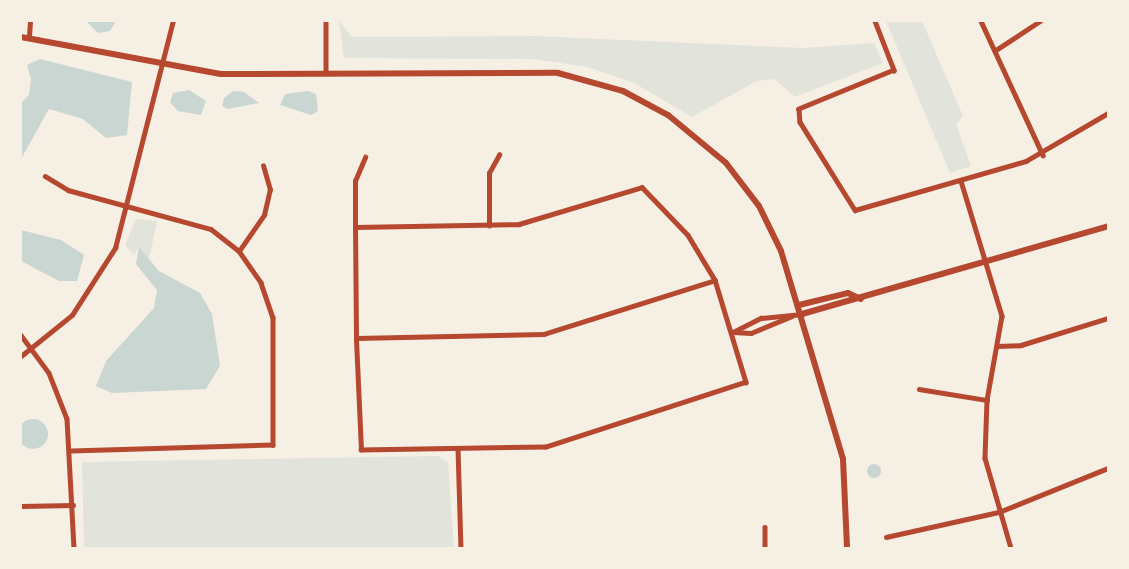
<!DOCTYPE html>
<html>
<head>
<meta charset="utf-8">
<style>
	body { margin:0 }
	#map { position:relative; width:1129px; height:569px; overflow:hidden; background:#f6efe4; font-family:Ubuntu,sans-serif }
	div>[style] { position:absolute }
	.green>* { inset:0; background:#e2e4dc }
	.water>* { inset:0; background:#c9d6d2 }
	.round { border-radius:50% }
	.minor>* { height:4.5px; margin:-2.25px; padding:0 2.25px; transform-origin:2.25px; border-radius:2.25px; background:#b5482f }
	.tertiary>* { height:6px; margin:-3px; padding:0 3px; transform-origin:3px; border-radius:3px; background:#b5482f }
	span { translate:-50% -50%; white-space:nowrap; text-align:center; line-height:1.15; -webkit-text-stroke:5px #f6efe4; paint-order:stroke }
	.frame { position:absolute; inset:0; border:22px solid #f6efe4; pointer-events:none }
</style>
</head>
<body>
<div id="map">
	<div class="green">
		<i style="clip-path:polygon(339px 21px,352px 37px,534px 36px,803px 48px,874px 43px,883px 63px,795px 97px,774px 79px,757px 81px,692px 117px,634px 83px,588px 67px,532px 59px,344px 58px)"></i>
		<i style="clip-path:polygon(886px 21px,922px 21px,963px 116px,956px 124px,971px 166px,950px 173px)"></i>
		<i style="clip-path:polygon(136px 219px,157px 221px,149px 259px,139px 248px,134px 255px,125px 245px)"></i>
		<i style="clip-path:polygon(438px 456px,448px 462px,454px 548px,84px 548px,82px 462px)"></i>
	</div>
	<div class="water">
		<i style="clip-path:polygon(86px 21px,116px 21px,110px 31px,98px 33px)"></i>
		<i style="clip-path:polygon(40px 59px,132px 82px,127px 135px,106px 138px,83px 119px,49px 109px,21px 159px,21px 103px,29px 95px,31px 79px,27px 65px)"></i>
		<i style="clip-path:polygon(189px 90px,206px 101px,201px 115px,178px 111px,170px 102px,173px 93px)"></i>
		<i style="clip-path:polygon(233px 91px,244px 92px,259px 103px,228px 109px,222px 106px,224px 98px)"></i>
		<i style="clip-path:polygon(308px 91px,316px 94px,318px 111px,311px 115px,280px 105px,285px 94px)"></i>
		<i style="clip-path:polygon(21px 230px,61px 240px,84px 255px,77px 281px,59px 281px,21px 261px)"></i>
		<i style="clip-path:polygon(139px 247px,159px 271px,200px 293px,212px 314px,220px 366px,206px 389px,112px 393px,96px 386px,106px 361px,154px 308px,157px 290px,136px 264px)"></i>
		<i class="round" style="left:18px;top:419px;width:30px;height:30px"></i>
		<i class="round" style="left:867px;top:464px;width:14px;height:14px"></i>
	</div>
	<div class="minor">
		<i style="left:326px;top:21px;width:49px;rotate:90deg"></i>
		<i style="left:875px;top:21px;width:53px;rotate:68.8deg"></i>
		<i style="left:894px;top:70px;width:103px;rotate:157.7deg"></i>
		<i style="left:799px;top:109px;width:13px;rotate:86deg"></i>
		<i style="left:800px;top:122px;width:104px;rotate:58deg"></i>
		<i style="left:855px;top:210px;width:178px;rotate:-16deg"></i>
		<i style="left:1026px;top:161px;width:95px;rotate:-30.3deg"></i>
		<i style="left:981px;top:21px;width:148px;rotate:65.2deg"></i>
		<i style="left:29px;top:36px;width:15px;rotate:-86deg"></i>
		<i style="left:996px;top:50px;width:53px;rotate:-33.4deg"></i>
		<i style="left:45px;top:176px;width:27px;rotate:31deg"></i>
		<i style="left:68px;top:190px;width:148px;rotate:15.3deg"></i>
		<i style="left:211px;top:229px;width:36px;rotate:38deg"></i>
		<i style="left:239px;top:251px;width:39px;rotate:55deg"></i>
		<i style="left:261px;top:283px;width:36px;rotate:71deg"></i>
		<i style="left:273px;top:317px;width:128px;rotate:90deg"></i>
		<i style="left:273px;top:445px;width:201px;rotate:178.3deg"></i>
		<i style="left:961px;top:181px;width:141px;rotate:73.1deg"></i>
		<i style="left:1002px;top:316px;width:85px;rotate:100.1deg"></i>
		<i style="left:987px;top:400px;width:58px;rotate:92deg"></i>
		<i style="left:985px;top:458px;width:94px;rotate:73.9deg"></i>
		<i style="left:489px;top:226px;width:53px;rotate:-90deg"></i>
		<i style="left:489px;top:173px;width:21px;rotate:-61deg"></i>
		<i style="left:355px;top:227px;width:164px;rotate:-1deg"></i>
		<i style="left:519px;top:224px;width:128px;rotate:-16.7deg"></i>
		<i style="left:642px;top:187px;width:66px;rotate:46.2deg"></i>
		<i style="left:688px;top:235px;width:52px;rotate:59deg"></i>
		<i style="left:715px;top:280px;width:107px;rotate:73.1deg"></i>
		<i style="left:746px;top:382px;width:210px;rotate:162deg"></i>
		<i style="left:546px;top:447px;width:185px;rotate:179.1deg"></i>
		<i style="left:361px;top:450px;width:112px;rotate:-92.6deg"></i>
		<i style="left:356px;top:338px;width:111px;rotate:-90.5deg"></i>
		<i style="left:355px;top:227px;width:46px;rotate:-90deg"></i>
		<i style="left:355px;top:181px;width:26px;rotate:-67deg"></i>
		<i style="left:239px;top:251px;width:44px;rotate:-55.2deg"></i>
		<i style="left:264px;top:215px;width:26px;rotate:-77deg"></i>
		<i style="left:270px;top:190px;width:25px;rotate:-106deg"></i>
		<i style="left:733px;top:332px;width:31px;rotate:-27deg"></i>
		<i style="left:761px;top:318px;width:41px;rotate:-5.6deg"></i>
		<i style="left:733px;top:332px;width:18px;rotate:3deg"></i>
		<i style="left:751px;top:333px;width:44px;rotate:-22.5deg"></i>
		<i style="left:21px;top:335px;width:47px;rotate:53.6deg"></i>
		<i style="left:49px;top:373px;width:49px;rotate:68.6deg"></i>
		<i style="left:67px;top:419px;width:129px;rotate:86.9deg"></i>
		<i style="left:356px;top:338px;width:188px;rotate:-1.2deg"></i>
		<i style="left:544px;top:334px;width:179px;rotate:-17.5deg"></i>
		<i style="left:998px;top:346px;width:23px;rotate:-2deg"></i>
		<i style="left:1021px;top:345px;width:91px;rotate:-17.2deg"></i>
		<i style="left:21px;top:356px;width:65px;rotate:-38.8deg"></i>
		<i style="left:72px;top:315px;width:80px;rotate:-57.3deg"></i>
		<i style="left:115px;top:248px;width:234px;rotate:-75.7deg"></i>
		<i style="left:919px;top:389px;width:69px;rotate:9.2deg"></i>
		<i style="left:458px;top:448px;width:100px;rotate:88.3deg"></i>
		<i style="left:21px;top:506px;width:52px;rotate:-1.1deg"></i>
		<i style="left:765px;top:527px;width:21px;rotate:90deg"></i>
		<i style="left:886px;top:537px;width:116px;rotate:-12.5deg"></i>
		<i style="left:999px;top:512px;width:118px;rotate:-22deg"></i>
	</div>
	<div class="tertiary">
		<i style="left:21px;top:37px;width:203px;rotate:10.5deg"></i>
		<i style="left:221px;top:74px;width:337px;rotate:-0.2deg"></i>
		<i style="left:558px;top:73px;width:67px;rotate:15.5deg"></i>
		<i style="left:623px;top:91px;width:51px;rotate:28.1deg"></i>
		<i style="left:668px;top:115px;width:75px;rotate:39.6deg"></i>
		<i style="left:726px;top:163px;width:54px;rotate:52.5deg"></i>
		<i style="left:759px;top:206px;width:50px;rotate:63.9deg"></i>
		<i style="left:781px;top:251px;width:217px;rotate:73.4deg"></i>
		<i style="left:843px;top:459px;width:89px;rotate:87.4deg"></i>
		<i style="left:799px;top:305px;width:50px;rotate:-13.8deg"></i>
		<i style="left:848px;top:293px;width:14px;rotate:25deg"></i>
		<i style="left:802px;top:314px;width:318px;rotate:-16deg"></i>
	</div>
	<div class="frame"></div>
</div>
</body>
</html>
